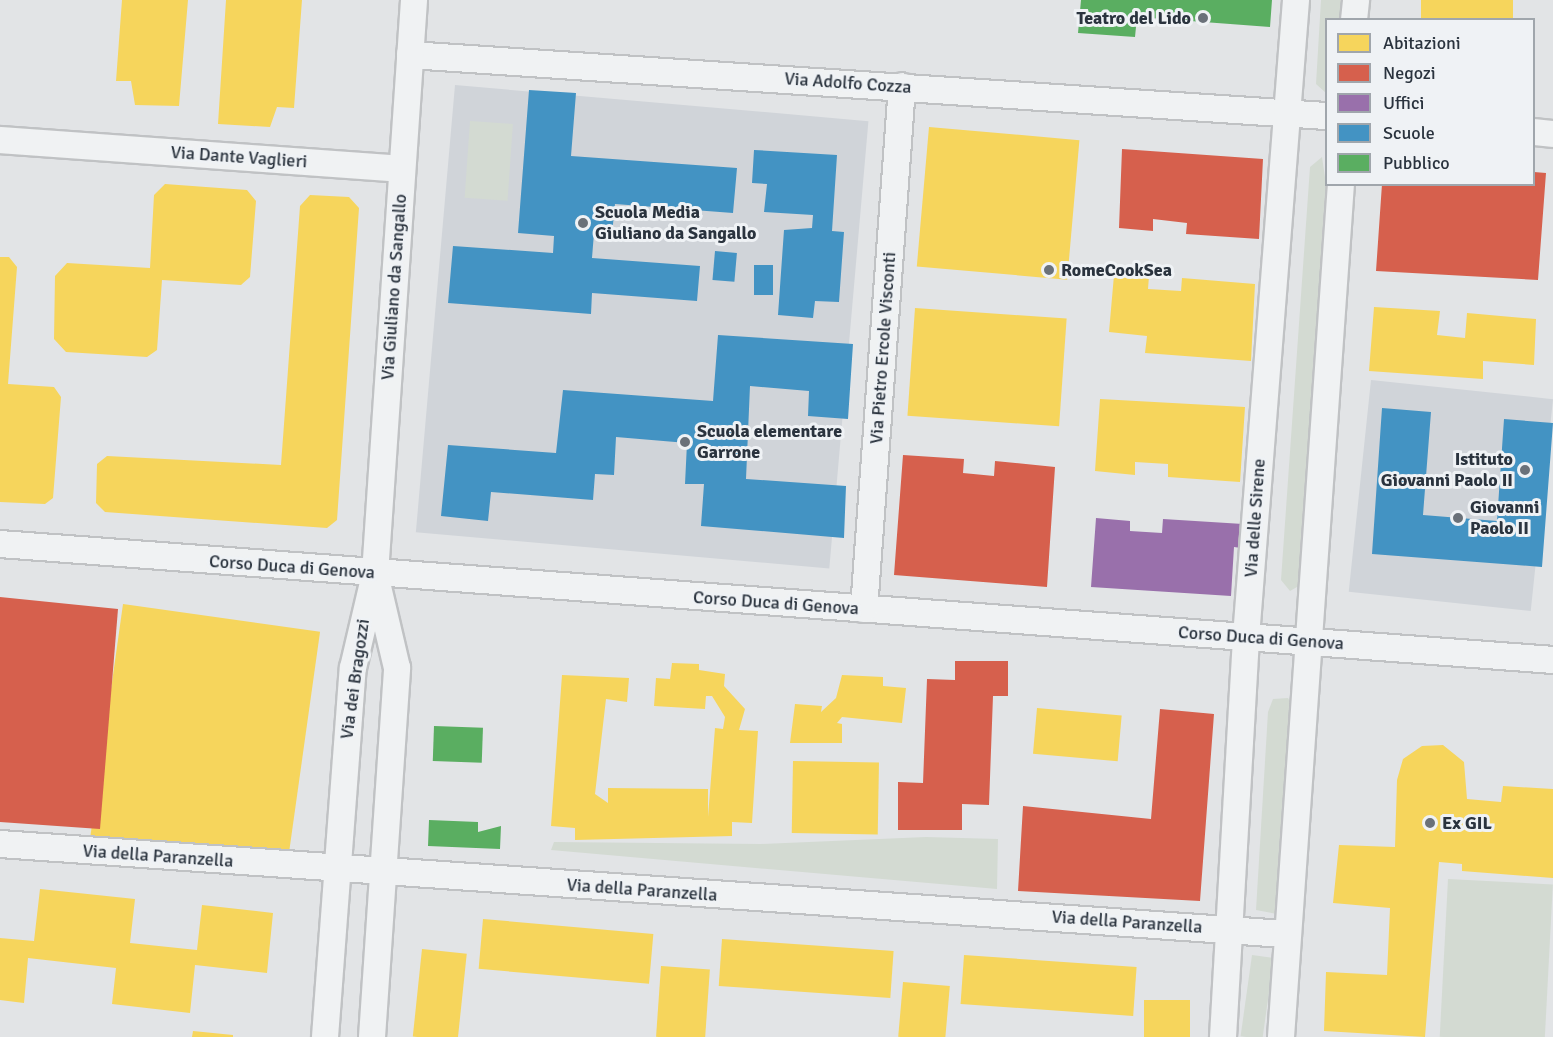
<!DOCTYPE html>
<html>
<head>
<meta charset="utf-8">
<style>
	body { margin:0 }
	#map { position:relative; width:1553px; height:1037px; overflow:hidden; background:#e2e4e6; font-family:Signika,sans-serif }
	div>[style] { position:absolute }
	.built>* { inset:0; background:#d0d4d9; transform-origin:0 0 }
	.green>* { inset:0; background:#d3dad2; transform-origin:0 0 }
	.homes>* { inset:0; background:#f6d55c; transform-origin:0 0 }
	.shops>* { inset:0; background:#d6604d }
	.offices>* { inset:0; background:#9970ab }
	.schools>* { inset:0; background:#4393c3; transform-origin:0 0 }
	.public>* { inset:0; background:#5aae61; transform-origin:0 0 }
	.roads { filter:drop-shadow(2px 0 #c0c2c4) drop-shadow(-2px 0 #c0c2c4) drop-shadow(0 2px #c0c2c4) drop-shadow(0 -2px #c0c2c4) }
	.street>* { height:26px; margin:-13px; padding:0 13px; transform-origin:13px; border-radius:13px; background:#f0f2f3 }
	.dots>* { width:16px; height:16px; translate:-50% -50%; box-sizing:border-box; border:3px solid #eff2f5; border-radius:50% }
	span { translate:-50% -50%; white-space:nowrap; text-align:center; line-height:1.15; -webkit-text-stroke:6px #eff2f5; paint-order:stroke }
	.poi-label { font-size:18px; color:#2a333e; font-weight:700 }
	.right { translate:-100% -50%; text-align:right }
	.left { translate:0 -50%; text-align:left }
	.street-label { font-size:18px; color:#2a333e }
	.legend { position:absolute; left:1325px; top:18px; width:210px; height:168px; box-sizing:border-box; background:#eff2f5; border:2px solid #a0a6ac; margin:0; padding:8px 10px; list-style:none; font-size:18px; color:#2a333e }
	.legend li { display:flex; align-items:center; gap:12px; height:30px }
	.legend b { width:30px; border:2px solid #a0a6ac }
</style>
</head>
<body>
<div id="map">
	<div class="built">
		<i style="left:455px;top:85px;width:415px;height:449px;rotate:5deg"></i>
		<i style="left:1371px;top:380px;width:183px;height:213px;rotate:6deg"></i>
	</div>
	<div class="green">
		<i style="clip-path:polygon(1321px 0,1346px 0,1345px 19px,1326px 20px,1326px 93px,1316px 84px)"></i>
		<i style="left:470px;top:121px;width:43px;height:77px;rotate:4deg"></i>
		<i style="clip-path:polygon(1322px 157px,1326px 184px,1332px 185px,1304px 583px,1290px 591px,1281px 580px,1310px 167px)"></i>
		<i style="clip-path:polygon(1288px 698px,1292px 705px,1277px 914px,1256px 910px,1268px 712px,1273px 699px)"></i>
		<i style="clip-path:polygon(926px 837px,998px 839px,997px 889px,551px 850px,554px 842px,761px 844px)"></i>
		<i style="left:1448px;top:879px;width:105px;height:158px;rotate:3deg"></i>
		<i style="left:1252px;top:955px;width:22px;height:82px;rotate:8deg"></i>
	</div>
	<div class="homes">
		<i style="clip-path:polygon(122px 0,188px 0,179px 106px,135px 105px,131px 81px,116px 81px)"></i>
		<i style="clip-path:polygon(226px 0,302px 0,294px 108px,277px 107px,270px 127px,218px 124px)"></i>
		<i style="left:1421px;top:0;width:92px;height:20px"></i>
		<i style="left:929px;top:127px;width:151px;height:140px;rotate:5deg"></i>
		<i style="clip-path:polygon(165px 184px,247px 190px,256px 201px,250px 277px,241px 285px,162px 280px,157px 350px,147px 357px,66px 352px,54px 339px,55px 276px,67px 263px,150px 268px,154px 195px)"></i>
		<i style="clip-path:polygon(310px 195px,349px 197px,359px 208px,337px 520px,327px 528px,105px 512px,96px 503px,97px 464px,107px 456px,281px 465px,300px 206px)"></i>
		<i style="clip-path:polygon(0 257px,9px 257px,17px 267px,8px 384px,54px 387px,61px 397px,53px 498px,45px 504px,0 502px)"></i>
		<i style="clip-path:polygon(1114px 275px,1149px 276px,1148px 289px,1181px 291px,1182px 278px,1255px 284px,1251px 361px,1145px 353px,1147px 336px,1109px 332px)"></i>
		<i style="clip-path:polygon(1374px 307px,1440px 311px,1437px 335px,1465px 338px,1467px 313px,1536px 319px,1534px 365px,1483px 361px,1483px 379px,1369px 371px)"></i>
		<i style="left:915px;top:308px;width:152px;height:108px;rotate:4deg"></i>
		<i style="clip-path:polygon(1100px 399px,1245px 407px,1240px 482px,1168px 477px,1168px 464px,1135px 462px,1135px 475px,1095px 471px)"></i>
		<i style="left:123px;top:604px;width:199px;height:236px;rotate:8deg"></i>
		<i style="clip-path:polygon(672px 663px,699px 664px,699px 670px,725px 674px,724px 686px,745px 709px,739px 730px,758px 731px,752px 823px,732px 822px,732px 836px,575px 840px,575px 828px,551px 826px,562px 675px,629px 678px,627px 702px,606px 699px,595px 794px,608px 803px,608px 788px,708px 789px,708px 817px,715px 728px,723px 729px,725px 717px,712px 696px,706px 696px,705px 709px,654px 706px,656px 678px,670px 679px)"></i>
		<i style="clip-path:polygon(842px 675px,883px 677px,883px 686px,906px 688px,902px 723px,842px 717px,837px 723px,842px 724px,842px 743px,790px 743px,795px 704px,822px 706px,821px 712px,836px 698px)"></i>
		<i style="left:1037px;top:708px;width:85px;height:46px;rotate:5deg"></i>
		<i style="clip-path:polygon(1443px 745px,1464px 762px,1467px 799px,1501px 802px,1503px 786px,1553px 789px,1553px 878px,1462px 871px,1462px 864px,1439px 862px,1425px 1037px,1324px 1031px,1326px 972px,1387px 975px,1390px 908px,1333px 903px,1339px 845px,1395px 847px,1397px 780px,1403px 759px,1422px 746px)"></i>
		<i style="left:793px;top:761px;width:86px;height:72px;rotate:1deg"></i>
		<i style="clip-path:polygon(40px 889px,135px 899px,130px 943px,197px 950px,202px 905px,273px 913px,267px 973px,195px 965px,190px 1013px,112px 1004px,116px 968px,28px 958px,24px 1003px,0 1000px,0 938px,34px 941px)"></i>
		<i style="left:483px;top:919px;width:171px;height:50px;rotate:5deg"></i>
		<i style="left:722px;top:939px;width:172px;height:47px;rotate:4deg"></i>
		<i style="left:422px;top:949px;width:45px;height:88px;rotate:6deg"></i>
		<i style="left:964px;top:955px;width:173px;height:49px;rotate:4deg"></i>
		<i style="left:661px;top:966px;width:49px;height:71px;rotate:4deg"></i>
		<i style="left:903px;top:982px;width:47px;height:55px;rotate:5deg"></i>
		<i style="left:1144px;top:1000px;width:46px;height:37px"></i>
		<i style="clip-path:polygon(193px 1031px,233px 1035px,233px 1037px,192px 1037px)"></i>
	</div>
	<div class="shops">
		<i style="clip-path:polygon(1122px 149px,1263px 159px,1259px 239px,1186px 234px,1187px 223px,1153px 219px,1153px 231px,1119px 228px)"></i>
		<i style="clip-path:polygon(1534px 172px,1546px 173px,1538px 280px,1376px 271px,1382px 184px,1534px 184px)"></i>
		<i style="clip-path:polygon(903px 455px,964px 459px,963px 473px,994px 476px,995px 461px,1055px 467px,1047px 587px,894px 575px)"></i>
		<i style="clip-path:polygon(0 597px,118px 609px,100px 829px,0 822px)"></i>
		<i style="clip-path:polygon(955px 661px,1008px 661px,1008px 696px,993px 696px,989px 805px,962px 804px,962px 830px,898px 830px,898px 782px,923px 783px,927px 679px,955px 680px)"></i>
		<i style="clip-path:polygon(1160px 709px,1214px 714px,1200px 901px,1018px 891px,1023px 806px,1151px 819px)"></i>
	</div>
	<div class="offices">
		<i style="clip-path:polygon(1096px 518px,1130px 521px,1130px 531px,1162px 533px,1163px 519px,1243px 524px,1241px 548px,1234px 547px,1231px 596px,1091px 587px)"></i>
	</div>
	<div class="schools">
		<i style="clip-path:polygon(529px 90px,576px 93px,571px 156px,737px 168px,733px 213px,615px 204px,612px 234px,594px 233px,592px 258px,700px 266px,697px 301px,592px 293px,591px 314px,448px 303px,453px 246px,553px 253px,554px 236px,518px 233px)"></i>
		<i style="clip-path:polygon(754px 150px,837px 155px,832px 231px,844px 232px,839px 302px,815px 301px,813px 318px,778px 315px,784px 230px,812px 228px,813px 215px,764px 212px,767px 184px,752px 183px)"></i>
		<i style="left:715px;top:251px;width:22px;height:29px;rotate:5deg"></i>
		<i style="left:754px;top:265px;width:19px;height:30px"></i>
		<i style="clip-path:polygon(718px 335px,853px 344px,848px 419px,808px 416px,809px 391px,750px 386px,746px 479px,846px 486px,844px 538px,701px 526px,704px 484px,685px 484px,687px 443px,616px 437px,614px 475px,595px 474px,593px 500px,491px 492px,488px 521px,441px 516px,448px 445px,556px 453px,563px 390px,713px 401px)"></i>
		<i style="clip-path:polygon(1382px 408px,1431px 412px,1423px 515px,1497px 521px,1504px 419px,1553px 423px,1542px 567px,1372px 554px)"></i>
	</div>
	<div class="public">
		<i style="clip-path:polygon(1081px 0,1272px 0,1270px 27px,1137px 17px,1135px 37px,1078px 33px)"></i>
		<i style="left:434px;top:726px;width:49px;height:35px;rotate:2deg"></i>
		<i style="clip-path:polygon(429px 820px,478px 822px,478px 832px,501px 826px,500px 849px,428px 846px)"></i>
	</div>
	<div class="roads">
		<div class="street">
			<i style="left:1354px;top:20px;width:20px;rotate:-84deg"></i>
			<i style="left:410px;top:55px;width:918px;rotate:3.81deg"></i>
			<i style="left:1534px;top:132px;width:19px;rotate:6deg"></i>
			<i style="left:0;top:140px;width:402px;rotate:4.1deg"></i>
			<i style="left:0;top:544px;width:1557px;rotate:4.27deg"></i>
			<i style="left:864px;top:609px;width:524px;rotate:-85.84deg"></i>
			<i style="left:0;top:844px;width:1288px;rotate:4.01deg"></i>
			<i style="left:325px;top:1037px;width:370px;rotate:-85.7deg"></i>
			<i style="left:353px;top:668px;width:97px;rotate:-76.8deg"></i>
			<i style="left:375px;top:574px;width:575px;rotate:-86.11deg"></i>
			<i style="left:372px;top:1037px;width:370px;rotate:-86.1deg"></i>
			<i style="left:397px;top:668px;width:97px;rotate:-103.2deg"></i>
			<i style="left:1223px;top:1037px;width:401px;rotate:-86.7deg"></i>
			<i style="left:1246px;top:637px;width:639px;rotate:-85.51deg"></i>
			<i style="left:1281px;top:1037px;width:855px;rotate:-85.98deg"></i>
		</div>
	</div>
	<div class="dots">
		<i style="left:1203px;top:18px;background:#6a7179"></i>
		<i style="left:583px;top:223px;background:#6a7179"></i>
		<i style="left:1049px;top:270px;background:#6a7179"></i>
		<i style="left:685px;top:442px;background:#6a7179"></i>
		<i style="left:1525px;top:470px;background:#6a7179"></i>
		<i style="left:1458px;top:518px;background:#6a7179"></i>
		<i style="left:1430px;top:823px;background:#6a7179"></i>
	</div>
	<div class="poi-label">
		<span class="right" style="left:1191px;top:18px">Teatro del Lido</span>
		<span class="left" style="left:595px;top:223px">Scuola Media<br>Giuliano da Sangallo</span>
		<span class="left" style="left:1061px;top:270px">RomeCookSea</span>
		<span class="left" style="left:697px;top:442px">Scuola elementare<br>Garrone</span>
		<span class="right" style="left:1513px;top:470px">Istituto<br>Giovanni Paolo II</span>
		<span class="left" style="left:1470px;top:518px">Giovanni<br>Paolo II</span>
		<span class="left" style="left:1442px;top:823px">Ex GIL</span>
	</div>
	<div class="street-label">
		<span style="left:848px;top:83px;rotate:4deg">Via Adolfo Cozza</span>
		<span style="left:239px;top:157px;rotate:4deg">Via Dante Vaglieri</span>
		<span style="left:394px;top:287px;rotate:-86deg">Via Giuliano da Sangallo</span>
		<span style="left:883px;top:348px;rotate:-86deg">Via Pietro Ercole Visconti</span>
		<span style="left:1255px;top:518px;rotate:-86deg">Via delle Sirene</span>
		<span style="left:292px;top:567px;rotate:4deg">Corso Duca di Genova</span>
		<span style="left:776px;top:603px;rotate:4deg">Corso Duca di Genova</span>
		<span style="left:1261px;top:638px;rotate:4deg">Corso Duca di Genova</span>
		<span style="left:355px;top:679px;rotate:-82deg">Via dei Bragozzi</span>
		<span style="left:158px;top:856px;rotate:4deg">Via della Paranzella</span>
		<span style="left:642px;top:890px;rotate:4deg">Via della Paranzella</span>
		<span style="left:1127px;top:922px;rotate:4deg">Via della Paranzella</span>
	</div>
	<ul class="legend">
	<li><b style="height:16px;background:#f6d55c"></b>Abitazioni</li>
	<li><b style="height:16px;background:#d6604d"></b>Negozi</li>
	<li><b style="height:16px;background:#9970ab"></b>Uffici</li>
	<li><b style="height:16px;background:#4393c3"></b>Scuole</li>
	<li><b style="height:16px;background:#5aae61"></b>Pubblico</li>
	</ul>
</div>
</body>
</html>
